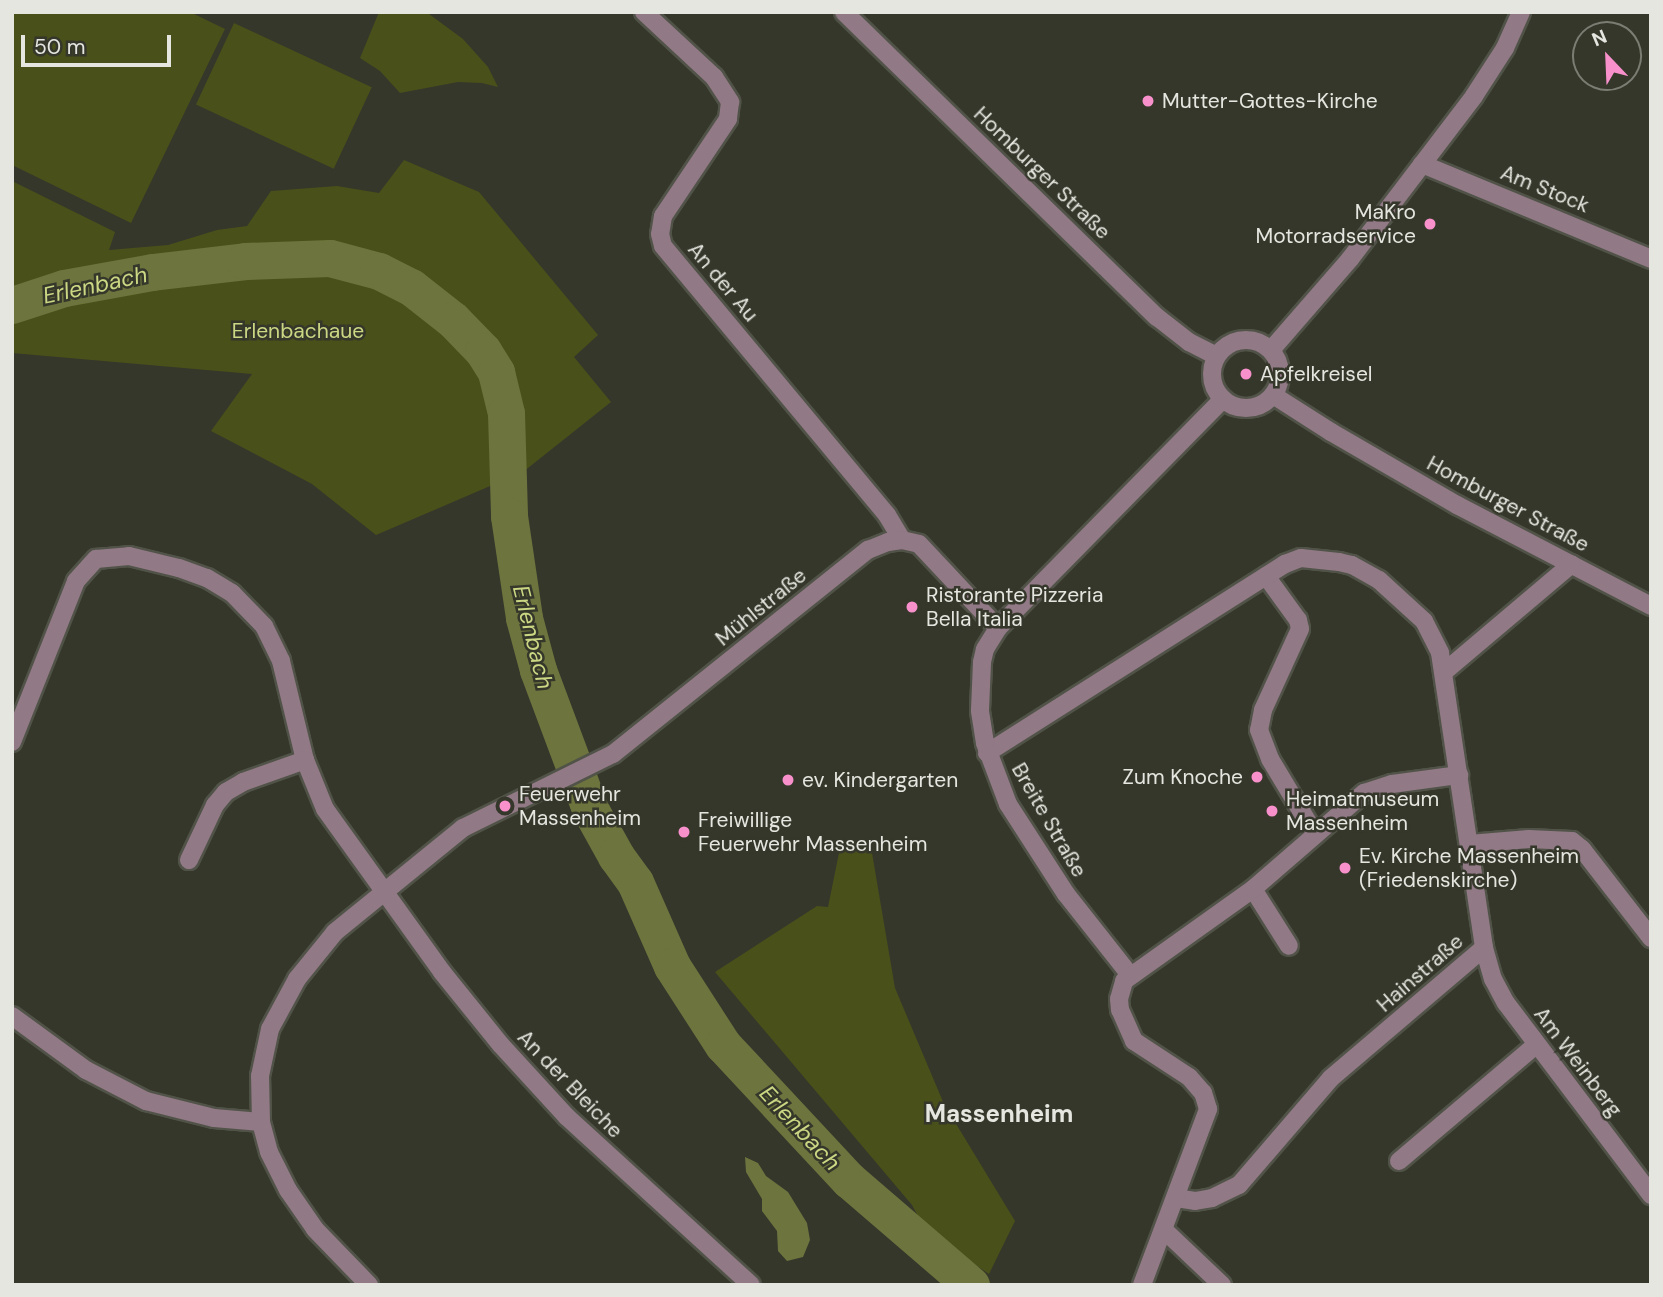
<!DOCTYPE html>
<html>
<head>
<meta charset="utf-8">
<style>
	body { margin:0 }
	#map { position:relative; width:1663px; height:1297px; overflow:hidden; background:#35372b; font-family:"DM Sans",sans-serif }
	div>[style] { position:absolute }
	.green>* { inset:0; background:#4a5019; transform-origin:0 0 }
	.water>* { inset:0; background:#6d743d }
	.river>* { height:37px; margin:-18.5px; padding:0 18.5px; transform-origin:18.5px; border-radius:18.5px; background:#6d743d }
	.roads { filter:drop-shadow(2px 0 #515348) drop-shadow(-2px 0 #515348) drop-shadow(0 2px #515348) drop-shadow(0 -2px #515348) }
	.minor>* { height:18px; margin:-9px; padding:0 9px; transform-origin:9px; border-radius:9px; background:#917986 }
	.minor>.ring { margin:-9px; padding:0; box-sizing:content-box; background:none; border:18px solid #917986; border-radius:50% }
	.dots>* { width:19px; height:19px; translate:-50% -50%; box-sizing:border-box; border:4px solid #35372b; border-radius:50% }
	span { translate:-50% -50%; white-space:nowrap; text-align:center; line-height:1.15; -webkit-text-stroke:5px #35372b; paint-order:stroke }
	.poi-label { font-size:21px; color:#e5e6df }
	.left { translate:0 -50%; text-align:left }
	.right { translate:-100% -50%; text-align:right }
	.street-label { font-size:21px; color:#e5e6df }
	.park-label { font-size:21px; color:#ccd783 }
	.water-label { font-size:23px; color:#ccd783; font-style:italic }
	.quarter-label { font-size:24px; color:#e5e6df; font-weight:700 }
	.frame { position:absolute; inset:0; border:14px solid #e5e6df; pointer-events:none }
	.north { position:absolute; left:1572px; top:21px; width:70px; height:70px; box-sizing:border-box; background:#35372b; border:2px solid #7b7d73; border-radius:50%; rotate:337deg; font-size:19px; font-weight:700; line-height:28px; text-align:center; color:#e5e6df }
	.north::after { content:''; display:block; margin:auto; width:24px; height:32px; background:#f890cc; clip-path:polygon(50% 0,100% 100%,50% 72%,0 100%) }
	.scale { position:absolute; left:21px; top:35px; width:150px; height:32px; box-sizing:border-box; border:4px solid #e5e6df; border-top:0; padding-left:9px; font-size:21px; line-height:24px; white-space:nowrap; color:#e5e6df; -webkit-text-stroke:5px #35372b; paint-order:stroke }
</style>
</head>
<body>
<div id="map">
	<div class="green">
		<i style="clip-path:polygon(12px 12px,190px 12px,225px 29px,131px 223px,12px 165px)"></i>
		<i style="clip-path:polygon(379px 12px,429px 14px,463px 39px,488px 67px,498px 87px,482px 83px,458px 82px,400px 93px,380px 71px,360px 58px)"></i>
		<i style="left:234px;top:23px;width:152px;height:90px;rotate:25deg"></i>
		<i style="clip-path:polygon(404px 160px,479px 192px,598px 335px,574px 357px,611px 402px,523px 472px,376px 535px,312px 484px,211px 431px,252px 374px,12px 353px,12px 181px,115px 232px,109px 250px,168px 245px,217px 230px,247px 226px,271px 191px,337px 186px,379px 193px)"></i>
		<i style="clip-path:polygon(841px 843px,871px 847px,895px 988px,944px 1104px,1015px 1221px,989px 1274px,927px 1233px,912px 1205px,715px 972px,817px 906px,828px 907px)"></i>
	</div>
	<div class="water">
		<i style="clip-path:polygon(745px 1157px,758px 1163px,766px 1176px,788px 1192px,807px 1223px,810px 1240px,803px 1257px,787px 1261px,778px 1251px,777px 1231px,762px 1211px,762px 1199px,746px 1172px)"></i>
	</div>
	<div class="river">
		<i style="left:12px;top:305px;width:55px;rotate:-18.1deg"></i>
		<i style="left:64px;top:288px;width:89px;rotate:-10.3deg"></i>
		<i style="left:152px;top:272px;width:94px;rotate:-6.7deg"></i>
		<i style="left:245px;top:261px;width:85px;rotate:-2deg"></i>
		<i style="left:330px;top:258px;width:51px;rotate:14.9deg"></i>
		<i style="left:379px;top:271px;width:36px;rotate:27deg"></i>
		<i style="left:411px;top:287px;width:53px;rotate:38.2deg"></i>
		<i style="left:453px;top:320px;width:43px;rotate:45.9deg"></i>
		<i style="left:483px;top:351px;width:25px;rotate:58deg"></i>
		<i style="left:496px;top:372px;width:42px;rotate:76.3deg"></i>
		<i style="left:506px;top:413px;width:103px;rotate:88.3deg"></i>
		<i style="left:509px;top:516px;width:103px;rotate:81.6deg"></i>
		<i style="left:524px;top:618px;width:54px;rotate:74.9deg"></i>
		<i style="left:538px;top:670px;width:148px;rotate:69.5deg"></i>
		<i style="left:590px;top:809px;width:54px;rotate:61deg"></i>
		<i style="left:616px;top:856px;width:32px;rotate:54deg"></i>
		<i style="left:635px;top:882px;width:92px;rotate:66.2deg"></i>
		<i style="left:672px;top:966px;width:94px;rotate:57.2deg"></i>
		<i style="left:723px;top:1045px;width:185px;rotate:47deg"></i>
		<i style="left:849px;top:1180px;width:161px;rotate:40.7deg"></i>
	</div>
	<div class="roads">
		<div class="minor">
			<i style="left:644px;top:12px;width:96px;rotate:42.9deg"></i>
			<i style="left:714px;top:77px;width:30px;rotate:57deg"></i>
			<i style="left:730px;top:102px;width:17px;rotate:97deg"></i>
			<i style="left:728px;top:119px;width:117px;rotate:123.8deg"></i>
			<i style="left:663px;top:216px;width:18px;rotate:99deg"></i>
			<i style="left:660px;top:234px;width:12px;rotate:76deg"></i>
			<i style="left:663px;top:246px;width:350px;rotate:50.2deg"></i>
			<i style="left:887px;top:515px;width:29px;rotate:59deg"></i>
			<i style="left:844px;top:12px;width:437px;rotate:44.3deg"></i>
			<i style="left:1157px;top:317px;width:41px;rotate:38deg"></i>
			<i style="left:1189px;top:342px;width:30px;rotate:27deg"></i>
			<i style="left:1422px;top:164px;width:248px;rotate:22.5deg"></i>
			<i class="ring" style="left:1212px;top:340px;width:50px;height:50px"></i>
			<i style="left:1271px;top:350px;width:121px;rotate:-49deg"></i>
			<i style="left:1350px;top:259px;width:205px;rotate:-52.7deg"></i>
			<i style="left:1474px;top:96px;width:57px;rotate:-57.1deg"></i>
			<i style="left:1505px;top:48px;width:39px;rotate:-66deg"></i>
			<i style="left:1273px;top:395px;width:69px;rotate:32.5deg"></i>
			<i style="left:1331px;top:432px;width:146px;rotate:30.1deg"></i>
			<i style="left:1457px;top:505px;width:219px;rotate:27.5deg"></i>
			<i style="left:1266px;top:576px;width:54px;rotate:54deg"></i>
			<i style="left:1298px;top:620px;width:9px;rotate:77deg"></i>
			<i style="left:1300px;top:629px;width:89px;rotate:114.6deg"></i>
			<i style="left:1263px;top:710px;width:20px;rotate:101deg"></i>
			<i style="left:1259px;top:730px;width:31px;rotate:69deg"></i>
			<i style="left:1270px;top:759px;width:87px;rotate:59deg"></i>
			<i style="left:1444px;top:672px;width:167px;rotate:-40.2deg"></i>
			<i style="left:12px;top:742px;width:173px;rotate:-68.3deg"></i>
			<i style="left:76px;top:581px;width:30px;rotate:-48deg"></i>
			<i style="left:96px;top:559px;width:33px;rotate:-5deg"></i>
			<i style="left:129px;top:556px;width:51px;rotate:13.5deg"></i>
			<i style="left:179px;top:568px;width:30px;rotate:20deg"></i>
			<i style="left:207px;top:578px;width:29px;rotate:31deg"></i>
			<i style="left:232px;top:593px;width:46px;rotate:45.9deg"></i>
			<i style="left:264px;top:626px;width:39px;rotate:64deg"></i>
			<i style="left:281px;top:661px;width:102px;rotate:76.4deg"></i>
			<i style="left:305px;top:760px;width:53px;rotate:67.8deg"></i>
			<i style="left:325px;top:809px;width:201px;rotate:54.3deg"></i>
			<i style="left:442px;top:972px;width:94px;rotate:51.1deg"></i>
			<i style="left:501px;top:1045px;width:98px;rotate:47.5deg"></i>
			<i style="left:567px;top:1117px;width:249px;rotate:42.4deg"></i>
			<i style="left:987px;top:753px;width:353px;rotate:-32.4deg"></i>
			<i style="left:1285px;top:564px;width:17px;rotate:-21deg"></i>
			<i style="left:1301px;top:558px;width:38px;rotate:6deg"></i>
			<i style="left:1339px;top:562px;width:13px;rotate:13deg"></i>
			<i style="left:1352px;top:565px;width:31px;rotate:29deg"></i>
			<i style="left:1379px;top:580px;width:61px;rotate:42.3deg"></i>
			<i style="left:1424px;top:621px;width:36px;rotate:63deg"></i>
			<i style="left:1440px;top:653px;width:298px;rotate:81.5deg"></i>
			<i style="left:1484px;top:948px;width:32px;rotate:74deg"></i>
			<i style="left:1493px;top:979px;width:27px;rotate:62deg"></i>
			<i style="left:1506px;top:1003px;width:241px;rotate:52.9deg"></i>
			<i style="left:1469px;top:844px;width:60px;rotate:-4.8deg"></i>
			<i style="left:1529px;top:839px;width:43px;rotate:2.7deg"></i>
			<i style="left:1572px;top:841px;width:13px;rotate:39deg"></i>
			<i style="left:1582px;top:849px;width:113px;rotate:52.2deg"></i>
			<i style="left:189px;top:860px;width:61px;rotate:-64.7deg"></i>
			<i style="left:215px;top:805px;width:17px;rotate:-50deg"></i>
			<i style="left:226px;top:792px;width:20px;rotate:-30deg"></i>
			<i style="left:243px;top:782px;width:66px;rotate:-19.5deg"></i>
			<i style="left:1253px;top:889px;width:67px;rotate:57.7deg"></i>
			<i style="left:1130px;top:975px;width:103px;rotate:-128.3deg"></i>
			<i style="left:1066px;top:894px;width:107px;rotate:-122.8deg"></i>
			<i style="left:1008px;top:804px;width:65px;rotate:-110.7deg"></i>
			<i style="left:985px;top:743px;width:33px;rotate:-99deg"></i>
			<i style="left:980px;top:710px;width:48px;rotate:-87.6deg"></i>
			<i style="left:982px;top:662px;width:13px;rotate:-77deg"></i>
			<i style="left:985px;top:649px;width:25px;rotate:-58deg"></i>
			<i style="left:998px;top:628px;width:321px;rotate:-45.5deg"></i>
			<i style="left:12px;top:1016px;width:92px;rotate:36.1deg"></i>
			<i style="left:86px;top:1070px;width:68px;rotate:27.3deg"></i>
			<i style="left:146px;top:1101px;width:70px;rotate:14deg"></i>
			<i style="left:214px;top:1118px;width:47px;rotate:4.9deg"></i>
			<i style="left:1399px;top:1161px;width:180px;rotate:-40.3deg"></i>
			<i style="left:1176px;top:1198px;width:19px;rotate:9deg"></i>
			<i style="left:1195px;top:1201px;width:17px;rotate:-10deg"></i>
			<i style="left:1212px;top:1198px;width:30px;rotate:-26deg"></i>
			<i style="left:1239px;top:1185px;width:141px;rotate:-49.3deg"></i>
			<i style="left:1331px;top:1078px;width:201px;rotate:-40.4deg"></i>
			<i style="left:1164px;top:1230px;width:80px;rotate:43.5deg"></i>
			<i style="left:369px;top:1285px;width:78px;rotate:-134deg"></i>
			<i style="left:315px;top:1229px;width:47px;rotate:-124.7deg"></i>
			<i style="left:288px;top:1190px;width:42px;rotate:-116.6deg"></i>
			<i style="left:269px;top:1152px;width:31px;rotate:-105deg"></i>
			<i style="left:261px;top:1122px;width:46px;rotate:-91.2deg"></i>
			<i style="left:260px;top:1076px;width:48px;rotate:-78deg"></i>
			<i style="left:270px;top:1029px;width:57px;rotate:-61.6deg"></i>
			<i style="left:297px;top:979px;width:60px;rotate:-51deg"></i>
			<i style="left:335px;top:932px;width:165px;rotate:-39.1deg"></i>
			<i style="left:463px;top:828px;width:167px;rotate:-26.3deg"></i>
			<i style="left:613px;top:754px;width:327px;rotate:-38.7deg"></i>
			<i style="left:868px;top:550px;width:22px;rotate:-22deg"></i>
			<i style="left:888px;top:542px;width:14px;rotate:-8deg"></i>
			<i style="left:902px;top:540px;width:17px;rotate:13deg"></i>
			<i style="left:919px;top:544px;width:115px;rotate:46.8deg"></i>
			<i style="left:1142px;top:1285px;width:188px;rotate:-69.4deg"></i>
			<i style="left:1208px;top:1109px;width:17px;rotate:-107deg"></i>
			<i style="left:1203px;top:1093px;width:21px;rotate:-131deg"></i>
			<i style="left:1189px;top:1077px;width:66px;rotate:-146.8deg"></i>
			<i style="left:1134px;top:1041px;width:34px;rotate:-114deg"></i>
			<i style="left:1120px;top:1010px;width:11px;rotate:-95deg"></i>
			<i style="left:1119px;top:999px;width:19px;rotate:-74deg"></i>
			<i style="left:1124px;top:981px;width:158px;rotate:-35.5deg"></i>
			<i style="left:1253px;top:889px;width:147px;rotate:-40.9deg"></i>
			<i style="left:1364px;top:793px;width:29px;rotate:-18deg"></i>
			<i style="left:1392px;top:784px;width:68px;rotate:-7.7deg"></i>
		</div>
	</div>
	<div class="dots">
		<i style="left:1148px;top:101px;background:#f890cc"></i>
		<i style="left:1430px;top:224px;background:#f890cc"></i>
		<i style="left:1246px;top:374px;background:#f890cc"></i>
		<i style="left:912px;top:607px;background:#f890cc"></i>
		<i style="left:1257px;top:777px;background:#f890cc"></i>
		<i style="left:788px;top:780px;background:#f890cc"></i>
		<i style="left:505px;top:806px;background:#f890cc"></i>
		<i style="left:1272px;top:811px;background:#f890cc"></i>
		<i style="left:684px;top:832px;background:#f890cc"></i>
		<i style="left:1345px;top:868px;background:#f890cc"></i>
	</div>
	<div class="poi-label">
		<span class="left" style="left:1162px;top:101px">Mutter-Gottes-Kirche</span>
		<span class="right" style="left:1416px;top:224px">MaKro<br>Motorradservice</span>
		<span class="left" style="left:1260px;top:374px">Apfelkreisel</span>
		<span class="left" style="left:926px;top:607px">Ristorante Pizzeria<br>Bella Italia</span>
		<span class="right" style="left:1243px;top:777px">Zum Knoche</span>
		<span class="left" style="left:802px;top:780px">ev. Kindergarten</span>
		<span class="left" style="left:519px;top:806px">Feuerwehr<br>Massenheim</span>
		<span class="left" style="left:1286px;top:811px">Heimatmuseum<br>Massenheim</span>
		<span class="left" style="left:698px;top:832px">Freiwillige<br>Feuerwehr Massenheim</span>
		<span class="left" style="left:1359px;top:868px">Ev. Kirche Massenheim<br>(Friedenskirche)</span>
	</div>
	<div class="street-label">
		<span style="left:1042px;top:173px;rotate:44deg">Homburger Straße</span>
		<span style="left:1545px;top:189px;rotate:22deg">Am Stock</span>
		<span style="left:723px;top:282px;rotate:50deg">An der Au</span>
		<span style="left:1508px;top:504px;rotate:28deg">Homburger Straße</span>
		<span style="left:761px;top:607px;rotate:-39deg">Mühlstraße</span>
		<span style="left:1049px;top:820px;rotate:60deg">Breite Straße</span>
		<span style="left:1420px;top:973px;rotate:-41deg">Hainstraße</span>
		<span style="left:1578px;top:1062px;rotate:53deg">Am Weinberg</span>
		<span style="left:570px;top:1084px;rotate:46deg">An der Bleiche</span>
	</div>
	<div class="park-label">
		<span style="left:298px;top:331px">Erlenbachaue</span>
	</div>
	<div class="water-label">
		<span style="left:95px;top:285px;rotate:-12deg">Erlenbach</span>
		<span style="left:533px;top:637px;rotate:76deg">Erlenbach</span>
		<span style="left:800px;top:1128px;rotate:47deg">Erlenbach</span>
	</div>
	<div class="quarter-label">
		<span style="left:999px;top:1114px">Massenheim</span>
	</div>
	<div class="frame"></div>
	<div class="north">N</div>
	<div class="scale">50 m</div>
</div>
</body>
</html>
